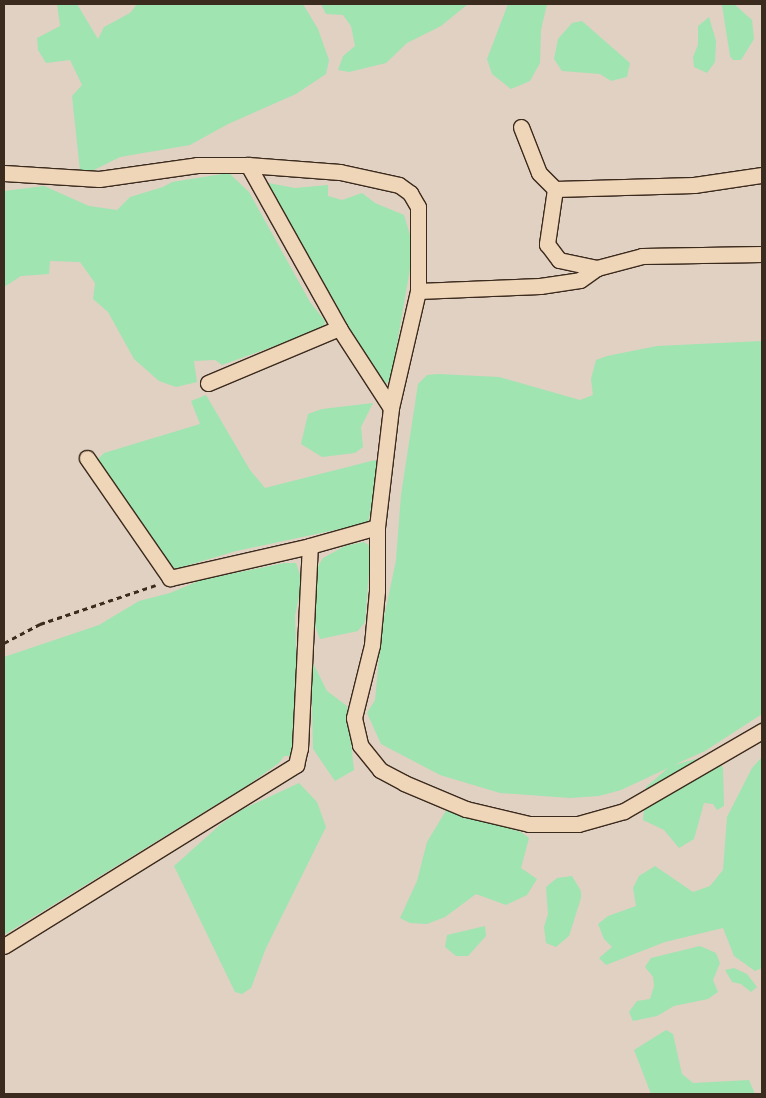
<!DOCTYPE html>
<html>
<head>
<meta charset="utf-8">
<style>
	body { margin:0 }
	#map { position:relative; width:766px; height:1098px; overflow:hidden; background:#e1d1c2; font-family:Delius,sans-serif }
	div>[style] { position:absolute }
	.green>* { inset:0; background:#9fe4b1 }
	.path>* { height:3px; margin-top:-1.5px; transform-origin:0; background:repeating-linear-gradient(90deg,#3b2a1e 0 5px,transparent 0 9px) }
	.roads { filter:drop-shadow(1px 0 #3b2a1e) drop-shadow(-1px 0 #3b2a1e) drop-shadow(0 1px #3b2a1e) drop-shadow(0 -1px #3b2a1e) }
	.street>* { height:15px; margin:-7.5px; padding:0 7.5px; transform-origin:7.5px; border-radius:7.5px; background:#f0d6b8 }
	span { translate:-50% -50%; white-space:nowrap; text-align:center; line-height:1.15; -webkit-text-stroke:5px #f0d6b8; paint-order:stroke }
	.frame { position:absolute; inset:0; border:5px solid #3b2a1e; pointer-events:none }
</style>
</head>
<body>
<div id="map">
	<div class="green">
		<i style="clip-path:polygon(57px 4px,77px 4px,98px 39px,104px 27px,130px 13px,137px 4px,303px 4px,318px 29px,329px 60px,326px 74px,296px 94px,228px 124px,190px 145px,120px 157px,92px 171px,80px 171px,72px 96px,82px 85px,70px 60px,46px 63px,38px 50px,37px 38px,60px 26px)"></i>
		<i style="clip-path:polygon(321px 4px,468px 4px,441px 26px,407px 43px,386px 63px,349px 72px,338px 70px,343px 56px,355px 46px,351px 26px,343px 15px,326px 14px)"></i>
		<i style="clip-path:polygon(508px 4px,547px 4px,541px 30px,540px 63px,530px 81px,511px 89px,492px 74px,487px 59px)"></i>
		<i style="clip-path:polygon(734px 4px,752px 20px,754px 39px,741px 60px,733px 60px,730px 56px,722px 5px)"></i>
		<i style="clip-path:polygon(709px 17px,716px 41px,715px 62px,707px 73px,694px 67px,693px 57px,698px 45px,698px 26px)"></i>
		<i style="clip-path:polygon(582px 21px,630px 63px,627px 77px,611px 81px,600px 74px,562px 71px,554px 59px,558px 39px,572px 23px)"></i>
		<i style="clip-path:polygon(229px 173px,249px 192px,310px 302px,325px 321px,324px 328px,222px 365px,215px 360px,194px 361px,197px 382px,176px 387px,159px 381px,134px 359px,108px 312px,93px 299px,95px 283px,80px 262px,50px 261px,49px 274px,21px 276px,4px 287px,4px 191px,44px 186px,89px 206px,117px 210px,130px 197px,163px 187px,172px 182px)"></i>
		<i style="clip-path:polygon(263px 182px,295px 188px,328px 185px,328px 196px,342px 200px,362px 193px,375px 203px,404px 215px,412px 242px,411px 263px,391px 378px,386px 384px,364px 354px,322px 279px,285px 231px)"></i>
		<i style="clip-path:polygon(762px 341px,762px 714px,705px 751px,674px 765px,714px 754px,723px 768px,724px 806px,717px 810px,713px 804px,704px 803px,694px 839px,679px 848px,664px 830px,643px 820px,646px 787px,668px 768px,621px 790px,599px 796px,570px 798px,500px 793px,440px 775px,381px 744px,367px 713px,375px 700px,382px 627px,396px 560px,401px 495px,418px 384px,427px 375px,438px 374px,499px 377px,580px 400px,593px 395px,591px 379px,596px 360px,607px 356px,657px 346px)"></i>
		<i style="clip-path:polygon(206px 395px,250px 470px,265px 488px,375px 460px,380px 466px,368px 523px,236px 551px,172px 570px,98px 459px,104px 453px,200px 424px,191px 401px)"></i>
		<i style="clip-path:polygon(373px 403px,361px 427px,363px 447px,355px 453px,322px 457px,301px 444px,308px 414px,322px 409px)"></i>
		<i style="clip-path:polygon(364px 542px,371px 547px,365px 622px,358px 631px,320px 639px,312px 618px,315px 571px,323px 558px,345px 546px)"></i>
		<i style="clip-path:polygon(284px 563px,296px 563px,302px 581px,295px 616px,298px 719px,293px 756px,284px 756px,279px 763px,248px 785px,4px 935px,4px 657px,99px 625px,139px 601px,170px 593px,201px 580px)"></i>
		<i style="clip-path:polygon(311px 659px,327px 691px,347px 706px,354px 770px,335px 781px,313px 749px)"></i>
		<i style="clip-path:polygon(762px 757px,762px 968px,755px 971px,734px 956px,723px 928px,665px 942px,606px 965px,599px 958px,612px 947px,604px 939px,598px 924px,608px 916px,636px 906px,633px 888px,639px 876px,655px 866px,693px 892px,710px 886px,723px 870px,727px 817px,752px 768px)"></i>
		<i style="clip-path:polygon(299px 783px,317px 802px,326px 827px,266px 948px,251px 988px,242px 994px,235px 992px,174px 866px,221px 824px,243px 809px)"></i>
		<i style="clip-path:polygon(447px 809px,521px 832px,529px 838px,521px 868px,537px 879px,527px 895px,506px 905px,476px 894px,445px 917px,427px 924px,410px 923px,400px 918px,417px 881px,427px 842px)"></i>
		<i style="clip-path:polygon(572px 876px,581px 891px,581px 898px,569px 936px,556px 947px,546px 943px,544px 927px,548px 914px,546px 887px,557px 878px)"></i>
		<i style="clip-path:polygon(485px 926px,486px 936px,468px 956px,456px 956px,445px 947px,447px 935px)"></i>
		<i style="clip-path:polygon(700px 946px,716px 953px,720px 963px,713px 980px,718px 992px,708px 999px,674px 1006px,657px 1016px,633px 1021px,629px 1012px,637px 1001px,650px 999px,654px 986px,653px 977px,645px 967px,651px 958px)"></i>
		<i style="clip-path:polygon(734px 968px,747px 974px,757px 987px,751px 992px,741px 984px,732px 982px,725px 970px)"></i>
		<i style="clip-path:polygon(666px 1030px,673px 1034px,682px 1074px,693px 1083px,749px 1080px,755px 1094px,651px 1094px,634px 1050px)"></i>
	</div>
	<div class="path">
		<i style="left:4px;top:643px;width:41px;rotate:-27.8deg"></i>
		<i style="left:40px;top:624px;width:122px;rotate:-18.6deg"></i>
	</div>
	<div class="roads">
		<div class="street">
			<i style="left:521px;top:127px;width:49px;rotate:68.6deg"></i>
			<i style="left:539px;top:173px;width:23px;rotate:45deg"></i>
			<i style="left:555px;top:189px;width:139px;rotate:-1.6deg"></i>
			<i style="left:694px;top:185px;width:69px;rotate:-8.4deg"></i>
			<i style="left:248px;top:165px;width:187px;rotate:60.8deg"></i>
			<i style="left:339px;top:328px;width:95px;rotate:57deg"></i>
			<i style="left:4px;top:173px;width:95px;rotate:3.6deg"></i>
			<i style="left:99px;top:179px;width:99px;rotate:-8.1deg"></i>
			<i style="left:197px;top:165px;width:51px"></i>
			<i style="left:248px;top:165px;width:92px;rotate:4.4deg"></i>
			<i style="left:340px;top:172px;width:60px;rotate:12.4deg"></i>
			<i style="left:399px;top:185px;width:14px;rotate:36deg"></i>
			<i style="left:410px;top:193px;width:16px;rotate:60deg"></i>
			<i style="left:418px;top:207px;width:84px;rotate:90deg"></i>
			<i style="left:418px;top:291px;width:120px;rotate:103deg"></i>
			<i style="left:391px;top:408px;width:120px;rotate:96.7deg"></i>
			<i style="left:377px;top:527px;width:70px;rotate:164.2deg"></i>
			<i style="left:310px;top:546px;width:144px;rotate:167.1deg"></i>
			<i style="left:170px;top:578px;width:146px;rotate:-124.7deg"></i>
			<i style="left:555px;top:189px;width:56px;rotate:98.3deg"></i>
			<i style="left:547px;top:244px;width:20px;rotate:53deg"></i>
			<i style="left:559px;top:260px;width:39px;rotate:12deg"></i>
			<i style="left:418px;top:291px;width:122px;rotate:-2.3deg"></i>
			<i style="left:540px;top:286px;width:40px;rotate:-8.5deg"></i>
			<i style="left:580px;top:280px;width:21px;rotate:-35deg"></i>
			<i style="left:597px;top:268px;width:47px;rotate:-14.9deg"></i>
			<i style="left:642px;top:256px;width:120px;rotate:-1deg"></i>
			<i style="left:208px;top:383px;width:142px;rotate:-22.8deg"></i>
			<i style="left:377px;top:527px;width:64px;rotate:90deg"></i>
			<i style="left:377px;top:591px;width:54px;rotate:95.3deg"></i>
			<i style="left:372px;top:645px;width:75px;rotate:103.9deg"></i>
			<i style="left:354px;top:718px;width:28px;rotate:77deg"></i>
			<i style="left:360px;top:745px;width:32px;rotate:51deg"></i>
			<i style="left:380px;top:770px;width:27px;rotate:28deg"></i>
			<i style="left:404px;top:783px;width:67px;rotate:22.8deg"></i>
			<i style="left:466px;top:809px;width:65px;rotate:13.4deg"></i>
			<i style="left:529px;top:824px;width:49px"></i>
			<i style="left:578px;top:824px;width:48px;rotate:-15.8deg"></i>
			<i style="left:624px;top:811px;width:160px;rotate:-30.1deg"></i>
			<i style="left:4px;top:946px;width:344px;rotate:-31.8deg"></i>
			<i style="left:296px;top:765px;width:17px;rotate:-77deg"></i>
			<i style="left:300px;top:748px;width:202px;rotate:-87.2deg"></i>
		</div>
	</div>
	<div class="frame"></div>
</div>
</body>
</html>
